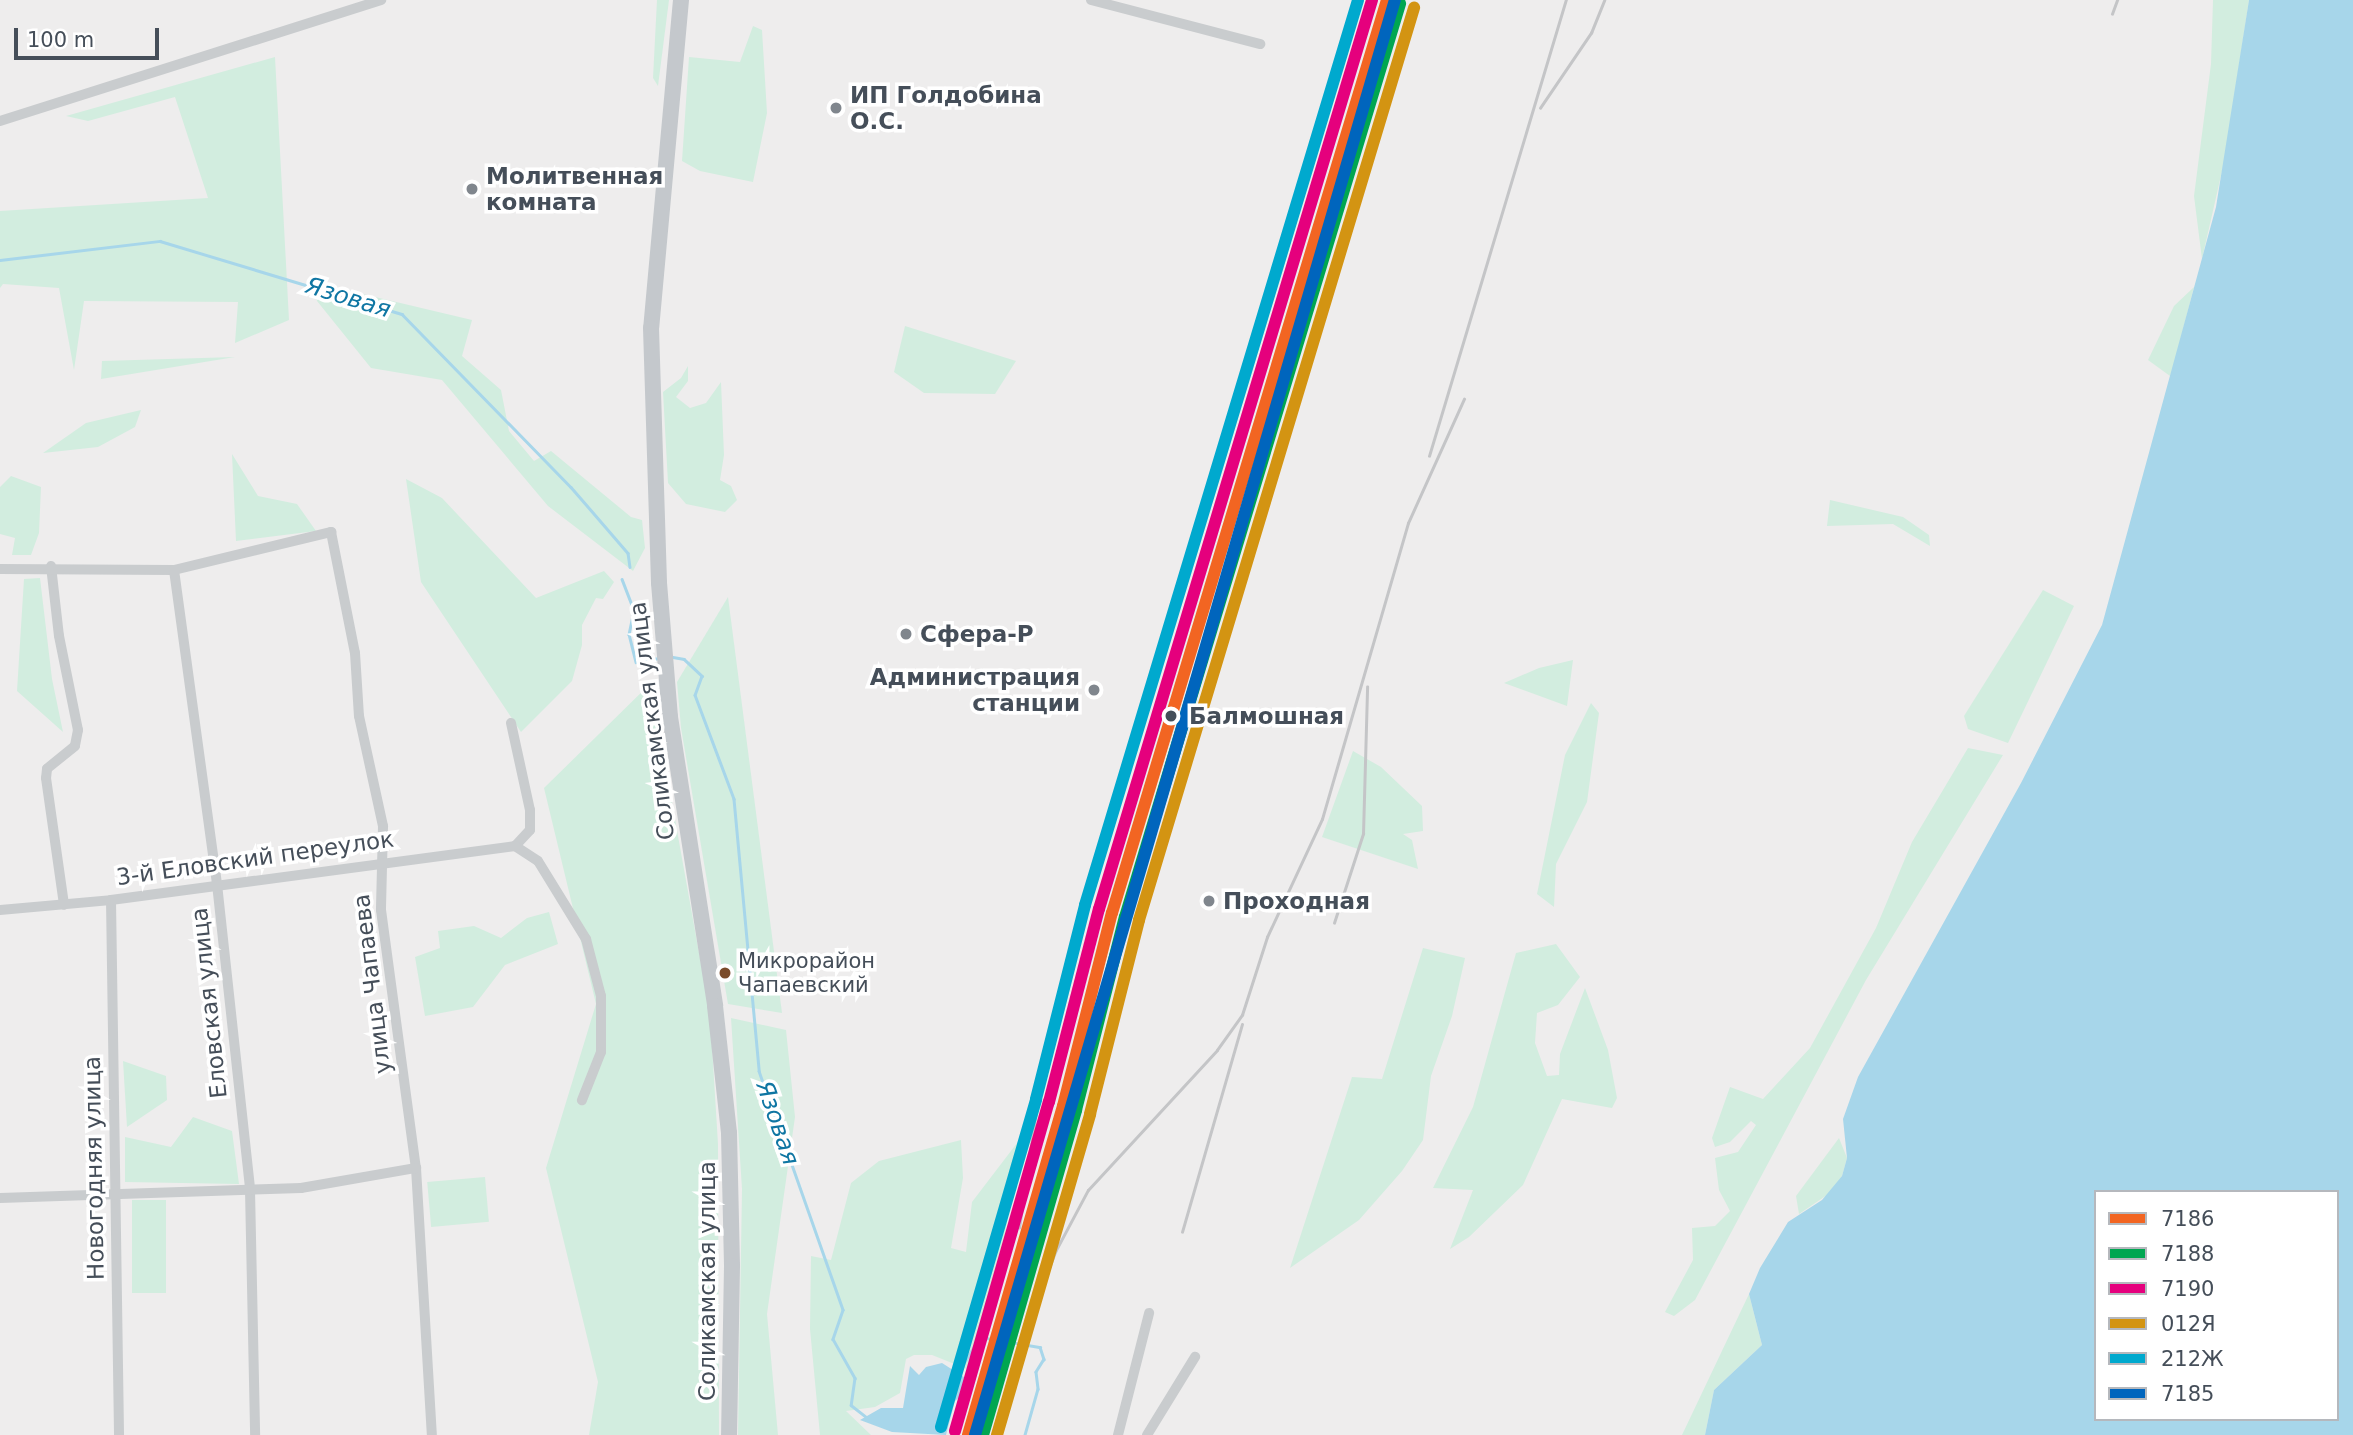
<!DOCTYPE html>
<html>
<head>
<meta charset="utf-8">
<style>
	body { margin:0 }
	#map { position:relative; width:2353px; height:1435px; overflow:hidden; background:#eeeded; font-family:"DejaVu Sans",sans-serif }
	div>[style] { position:absolute }
	.green>* { inset:0; background:#d2eddf; transform-origin:0 0 }
	.water>* { inset:0; background:#a7d6ea }
	.stream>* { height:2.5px; margin:-1.25px; padding:0 1.25px; transform-origin:1.25px; border-radius:1.25px; background:#a7d6ea }
	.street>* { height:10px; margin:-5px; padding:0 5px; transform-origin:5px; border-radius:5px; background:#c9ccce }
	.primary>* { height:16px; margin:-8px; padding:0 8px; transform-origin:8px; border-radius:8px; background:#c4c8cc }
	.rail>* { height:2.5px; margin:-1.25px; padding:0 1.25px; transform-origin:1.25px; border-radius:1.25px; background:#c4c5c7 }
	.rail-1>* { height:12px; margin:-6px; padding:0 6px; transform-origin:6px; border-radius:6px; background:#f26522 }
	.rail-2>* { height:12px; margin:-6px; padding:0 6px; transform-origin:6px; border-radius:6px; background:#00a651 }
	.rail-3>* { height:12px; margin:-6px; padding:0 6px; transform-origin:6px; border-radius:6px; background:#e5007d }
	.rail-4>* { height:12px; margin:-6px; padding:0 6px; transform-origin:6px; border-radius:6px; background:#d39412 }
	.rail-5>* { height:12px; margin:-6px; padding:0 6px; transform-origin:6px; border-radius:6px; background:#00a9ce }
	.rail-6>* { height:12px; margin:-6px; padding:0 6px; transform-origin:6px; border-radius:6px; background:#0065bd }
	.dots>* { width:19px; height:19px; translate:-50% -50%; box-sizing:border-box; border:4px solid #fff; border-radius:50% }
	span { translate:-50% -50%; white-space:nowrap; text-align:center; line-height:1.15; -webkit-text-stroke:7px #fff; paint-order:stroke }
	.bus-label { font-size:21px; color:#454e59 }
	.left { translate:0 -50%; text-align:left }
	.poi-label { font-size:23px; color:#454e59; font-weight:700 }
	.right { translate:-100% -50%; text-align:right }
	.stop-label { font-size:23px; color:#454e59; font-weight:700 }
	.street-label { font-size:23px; color:#454e59 }
	.water-label { font-size:24px; color:#0f76a3; font-style:italic }
	.legend { position:absolute; left:2094px; top:1190px; width:245px; height:231px; box-sizing:border-box; background:#fff; border:2px solid #b5b8bd; margin:0; padding:9px 12px; list-style:none; font-size:21px; color:#454e59 }
	.legend li { display:flex; align-items:center; gap:14px; height:35px }
	.legend b { width:35px; border:2px solid #b5b8bd }
	.scale { position:absolute; left:14px; top:28px; width:145px; height:32px; box-sizing:border-box; border:4px solid #454e59; border-top:0; padding-left:9px; font-size:21px; line-height:24px; white-space:nowrap; color:#454e59; -webkit-text-stroke:5px #fff; paint-order:stroke }
</style>
</head>
<body>
<div id="map">
	<div class="green">
		<i style="clip-path:polygon(657px 0,669px 0,658px 86px,653px 78px)"></i>
		<i style="clip-path:polygon(2213px 0,2249px 0,2225px 158px,2202px 259px,2194px 196px,2211px 64px)"></i>
		<i style="clip-path:polygon(753px 26px,762px 30px,767px 113px,753px 182px,700px 171px,682px 161px,689px 57px,740px 62px)"></i>
		<i style="clip-path:polygon(275px 57px,289px 320px,235px 343px,238px 302px,84px 301px,74px 370px,59px 288px,3px 284px,0 288px,0 211px,208px 198px,175px 97px,88px 121px,66px 116px)"></i>
		<i style="clip-path:polygon(312px 282px,472px 320px,462px 356px,501px 390px,509px 431px,534px 461px,551px 451px,631px 517px,642px 520px,645px 548px,633px 571px,548px 506px,442px 380px,371px 368px,317px 301px)"></i>
		<i style="clip-path:polygon(2194px 287px,2173px 368px,2170px 376px,2148px 360px,2174px 306px)"></i>
		<i style="clip-path:polygon(905px 326px,1016px 361px,995px 394px,924px 393px,894px 372px)"></i>
		<i style="clip-path:polygon(235px 357px,101px 379px,102px 361px)"></i>
		<i style="clip-path:polygon(688px 366px,688px 381px,676px 397px,690px 408px,706px 403px,721px 382px,724px 455px,720px 480px,731px 486px,737px 500px,725px 512px,686px 504px,668px 483px,663px 392px,681px 378px)"></i>
		<i style="clip-path:polygon(141px 410px,135px 427px,98px 447px,43px 453px,86px 423px)"></i>
		<i style="clip-path:polygon(232px 454px,258px 496px,297px 504px,316px 531px,236px 541px)"></i>
		<i style="clip-path:polygon(11px 476px,41px 487px,39px 533px,31px 555px,12px 555px,15px 538px,0 534px,0 487px)"></i>
		<i style="clip-path:polygon(406px 479px,442px 498px,536px 598px,604px 571px,614px 582px,603px 599px,596px 598px,582px 625px,582px 645px,572px 681px,521px 732px,421px 582px)"></i>
		<i style="clip-path:polygon(1830px 500px,1903px 517px,1929px 535px,1930px 546px,1893px 524px,1827px 526px)"></i>
		<i style="clip-path:polygon(40px 578px,52px 679px,63px 732px,17px 691px,24px 579px)"></i>
		<i style="clip-path:polygon(2043px 590px,2074px 606px,2008px 743px,1968px 729px,1964px 716px)"></i>
		<i style="clip-path:polygon(728px 597px,782px 1013px,728px 1004px,681px 728px,677px 682px)"></i>
		<i style="clip-path:polygon(1573px 660px,1567px 706px,1504px 683px,1539px 668px)"></i>
		<i style="clip-path:polygon(655px 679px,662px 747px,710px 1014px,718px 1144px,719px 1435px,589px 1435px,598px 1382px,546px 1168px,596px 1004px,544px 788px)"></i>
		<i style="clip-path:polygon(1591px 703px,1599px 713px,1587px 802px,1556px 864px,1554px 907px,1537px 894px,1565px 755px)"></i>
		<i style="clip-path:polygon(1968px 748px,2003px 755px,1866px 980px,1695px 1300px,1674px 1316px,1665px 1312px,1693px 1260px,1692px 1228px,1715px 1226px,1730px 1211px,1719px 1190px,1715px 1158px,1738px 1152px,1756px 1125px,1751px 1121px,1730px 1142px,1715px 1147px,1712px 1138px,1730px 1087px,1763px 1099px,1810px 1048px,1876px 928px,1912px 842px)"></i>
		<i style="clip-path:polygon(1353px 751px,1381px 767px,1422px 806px,1423px 831px,1403px 834px,1412px 840px,1418px 869px,1322px 837px)"></i>
		<i style="clip-path:polygon(549px 912px,558px 944px,505px 965px,473px 1007px,425px 1016px,415px 957px,440px 948px,438px 931px,474px 926px,501px 938px,527px 918px)"></i>
		<i style="clip-path:polygon(1556px 944px,1580px 977px,1558px 1005px,1537px 1013px,1535px 1043px,1547px 1076px,1559px 1075px,1560px 1054px,1585px 988px,1608px 1050px,1617px 1098px,1612px 1108px,1562px 1099px,1523px 1185px,1469px 1237px,1450px 1249px,1473px 1190px,1433px 1188px,1473px 1107px,1516px 953px)"></i>
		<i style="clip-path:polygon(1423px 948px,1465px 958px,1452px 1016px,1431px 1076px,1423px 1140px,1402px 1171px,1359px 1220px,1290px 1268px,1352px 1077px,1382px 1079px)"></i>
		<i style="clip-path:polygon(731px 1018px,786px 1030px,795px 1117px,767px 1314px,778px 1435px,738px 1435px,742px 1189px)"></i>
		<i style="clip-path:polygon(123px 1061px,166px 1076px,167px 1100px,127px 1127px)"></i>
		<i style="clip-path:polygon(193px 1117px,232px 1131px,239px 1184px,125px 1182px,125px 1137px,171px 1147px)"></i>
		<i style="clip-path:polygon(1839px 1138px,1847px 1158px,1842px 1176px,1833px 1191px,1799px 1214px,1796px 1196px)"></i>
		<i style="clip-path:polygon(1020px 1139px,993px 1313px,967px 1369px,932px 1355px,914px 1355px,906px 1359px,900px 1393px,875px 1407px,846px 1411px,871px 1435px,820px 1435px,810px 1329px,811px 1256px,831px 1260px,851px 1183px,879px 1161px,961px 1140px,963px 1178px,951px 1248px,966px 1252px,972px 1202px)"></i>
		<i style="left:485px;top:1177px;width:45px;height:58px;rotate:85deg"></i>
		<i style="left:166px;top:1200px;width:93px;height:34px;rotate:90deg"></i>
		<i style="clip-path:polygon(1749px 1294px,1762px 1345px,1714px 1390px,1705px 1435px,1682px 1435px)"></i>
	</div>
	<div class="water">
		<i style="clip-path:polygon(evenodd,2249px 0,2353px 0,2353px 1435px,1705px 1435px,1714px 1390px,1762px 1345px,1749px 1294px,1760px 1268px,1788px 1222px,1822px 1200px,1842px 1176px,1847px 1158px,1843px 1119px,1858px 1077px,2021px 783px,2102px 625px,2216px 207px,2249px 0,2096px 1192px,2337px 1192px,2337px 1419px,2096px 1419px,2096px 1192px)"></i>
		<i style="clip-path:polygon(942px 1363px,964px 1377px,962px 1395px,955px 1401px,946px 1435px,892px 1432px,860px 1420px,881px 1408px,903px 1408px,910px 1366px,919px 1375px,926px 1367px)"></i>
	</div>
	<div class="stream">
		<i style="left:0;top:260px;width:161px;rotate:-6.8deg"></i>
		<i style="left:160px;top:241px;width:253px;rotate:16.8deg"></i>
		<i style="left:402px;top:314px;width:242px;rotate:45.7deg"></i>
		<i style="left:571px;top:487px;width:87px;rotate:49.2deg"></i>
		<i style="left:628px;top:553px;width:14px;rotate:82deg"></i>
		<i style="left:622px;top:579px;width:34px;rotate:69deg"></i>
		<i style="left:634px;top:611px;width:24px;rotate:102deg"></i>
		<i style="left:629px;top:634px;width:29px;rotate:76deg"></i>
		<i style="left:636px;top:662px;width:23px;rotate:-10deg"></i>
		<i style="left:673px;top:657px;width:11px;rotate:10deg"></i>
		<i style="left:684px;top:659px;width:25px;rotate:43deg"></i>
		<i style="left:702px;top:676px;width:20px;rotate:110deg"></i>
		<i style="left:695px;top:695px;width:111px;rotate:69.4deg"></i>
		<i style="left:734px;top:799px;width:273px;rotate:84.7deg"></i>
		<i style="left:759px;top:1071px;width:253px;rotate:70.6deg"></i>
		<i style="left:843px;top:1310px;width:31px;rotate:109deg"></i>
		<i style="left:833px;top:1339px;width:45px;rotate:60.6deg"></i>
		<i style="left:855px;top:1378px;width:27px;rotate:98deg"></i>
		<i style="left:851px;top:1405px;width:18px;rotate:38deg"></i>
		<i style="left:958px;top:1372px;width:41px;rotate:-57.8deg"></i>
		<i style="left:980px;top:1337px;width:61px;rotate:9.5deg"></i>
		<i style="left:1040px;top:1347px;width:13px;rotate:72deg"></i>
		<i style="left:1044px;top:1359px;width:15px;rotate:122deg"></i>
		<i style="left:1036px;top:1372px;width:17px;rotate:83deg"></i>
		<i style="left:1038px;top:1389px;width:48px;rotate:105.8deg"></i>
	</div>
	<div class="street">
		<i style="left:1091px;top:0;width:175px;rotate:14.6deg"></i>
		<i style="left:0;top:121px;width:400px;rotate:-17.6deg"></i>
		<i style="left:51px;top:566px;width:70px;rotate:83.5deg"></i>
		<i style="left:59px;top:636px;width:96px;rotate:78.6deg"></i>
		<i style="left:78px;top:730px;width:16px;rotate:101deg"></i>
		<i style="left:75px;top:746px;width:36px;rotate:141deg"></i>
		<i style="left:47px;top:769px;width:9px;rotate:96deg"></i>
		<i style="left:46px;top:778px;width:128px;rotate:81.9deg"></i>
		<i style="left:0;top:569px;width:174px;rotate:0.3deg"></i>
		<i style="left:174px;top:570px;width:162px;rotate:-13.6deg"></i>
		<i style="left:331px;top:532px;width:123px;rotate:78.8deg"></i>
		<i style="left:355px;top:653px;width:63px;rotate:86.4deg"></i>
		<i style="left:359px;top:716px;width:113px;rotate:77.7deg"></i>
		<i style="left:383px;top:826px;width:84px;rotate:91.4deg"></i>
		<i style="left:381px;top:910px;width:260px;rotate:82.3deg"></i>
		<i style="left:416px;top:1168px;width:267px;rotate:86.6deg"></i>
		<i style="left:174px;top:570px;width:317px;rotate:82.2deg"></i>
		<i style="left:217px;top:884px;width:308px;rotate:83.8deg"></i>
		<i style="left:250px;top:1190px;width:245px;rotate:88.8deg"></i>
		<i style="left:511px;top:723px;width:89px;rotate:77.7deg"></i>
		<i style="left:530px;top:810px;width:20px;rotate:90deg"></i>
		<i style="left:530px;top:830px;width:22px;rotate:133deg"></i>
		<i style="left:515px;top:846px;width:27px;rotate:33deg"></i>
		<i style="left:538px;top:861px;width:92px;rotate:58.4deg"></i>
		<i style="left:586px;top:939px;width:59px;rotate:75.3deg"></i>
		<i style="left:601px;top:996px;width:56px;rotate:90deg"></i>
		<i style="left:601px;top:1052px;width:52px;rotate:111.6deg"></i>
		<i style="left:111px;top:900px;width:535px;rotate:89.14deg"></i>
		<i style="left:0;top:910px;width:111px;rotate:-5.1deg"></i>
		<i style="left:111px;top:900px;width:408px;rotate:-7.6deg"></i>
		<i style="left:0;top:1198px;width:301px;rotate:-1.9deg"></i>
		<i style="left:301px;top:1188px;width:117px;rotate:-9.9deg"></i>
		<i style="left:1118px;top:1435px;width:126px;rotate:-75.7deg"></i>
		<i style="left:1147px;top:1435px;width:92px;rotate:-58.4deg"></i>
	</div>
	<div class="primary">
		<i style="left:681px;top:0;width:329px;rotate:95.2deg"></i>
		<i style="left:651px;top:328px;width:255px;rotate:88.2deg"></i>
		<i style="left:659px;top:583px;width:134px;rotate:85.3deg"></i>
		<i style="left:670px;top:717px;width:292px;rotate:81.1deg"></i>
		<i style="left:715px;top:1006px;width:128px;rotate:83.7deg"></i>
		<i style="left:729px;top:1133px;width:133px;rotate:88.7deg"></i>
		<i style="left:732px;top:1266px;width:169px;rotate:91deg"></i>
	</div>
	<div class="rail">
		<i style="left:2112px;top:14px;width:15px;rotate:-70deg"></i>
		<i style="left:1540px;top:108px;width:91px;rotate:-55.8deg"></i>
		<i style="left:1591px;top:33px;width:35px;rotate:-68deg"></i>
		<i style="left:1429px;top:456px;width:476px;rotate:-73.3deg"></i>
		<i style="left:1334px;top:923px;width:94px;rotate:-72deg"></i>
		<i style="left:1363px;top:834px;width:147px;rotate:-88.4deg"></i>
		<i style="left:1019px;top:1228px;width:167px;rotate:-81.7deg"></i>
		<i style="left:1043px;top:1063px;width:136px;rotate:-75deg"></i>
		<i style="left:1182px;top:1232px;width:216px;rotate:-73.9deg"></i>
		<i style="left:1019px;top:1347px;width:102px;rotate:-69.2deg"></i>
		<i style="left:1055px;top:1252px;width:70px;rotate:-62deg"></i>
		<i style="left:1088px;top:1190px;width:190px;rotate:-47.3deg"></i>
		<i style="left:1217px;top:1050px;width:43px;rotate:-54.5deg"></i>
		<i style="left:1242px;top:1015px;width:82px;rotate:-72.2deg"></i>
		<i style="left:1267px;top:937px;width:130px;rotate:-65deg"></i>
		<i style="left:1322px;top:819px;width:308px;rotate:-73.8deg"></i>
		<i style="left:1408px;top:523px;width:136px;rotate:-65.7deg"></i>
		<i style="left:992px;top:1435px;width:101px;rotate:-73.4deg"></i>
	</div>
	<div class="rail-1">
		<i style="left:968px;top:1435px;width:342px;rotate:-73.9deg"></i>
		<i style="left:1063px;top:1106px;width:199px;rotate:-75.8deg"></i>
		<i style="left:1112px;top:913px;width:954px;rotate:-73.24deg"></i>
	</div>
	<div class="rail-2">
		<i style="left:983px;top:1435px;width:338px;rotate:-74deg"></i>
		<i style="left:1076px;top:1110px;width:199px;rotate:-75.8deg"></i>
		<i style="left:1125px;top:917px;width:954px;rotate:-73.24deg"></i>
	</div>
	<div class="rail-3">
		<i style="left:955px;top:1431px;width:342px;rotate:-74.1deg"></i>
		<i style="left:1049px;top:1102px;width:199px;rotate:-75.5deg"></i>
		<i style="left:1099px;top:909px;width:949px;rotate:-73.28deg"></i>
	</div>
	<div class="rail-4">
		<i style="left:997px;top:1435px;width:334px;rotate:-73.8deg"></i>
		<i style="left:1090px;top:1114px;width:200px;rotate:-75.8deg"></i>
		<i style="left:1139px;top:920px;width:953px;rotate:-73.22deg"></i>
	</div>
	<div class="rail-5">
		<i style="left:941px;top:1427px;width:341px;rotate:-73.8deg"></i>
		<i style="left:1036px;top:1099px;width:200px;rotate:-75.8deg"></i>
		<i style="left:1085px;top:905px;width:945px;rotate:-73.21deg"></i>
	</div>
	<div class="rail-6">
		<i style="left:975px;top:1435px;width:1495px;rotate:-73.69deg"></i>
	</div>
	<div class="dots">
		<i style="left:836px;top:108px;background:#80868d"></i>
		<i style="left:472px;top:189px;background:#80868d"></i>
		<i style="left:906px;top:634px;background:#80868d"></i>
		<i style="left:1094px;top:690px;background:#80868d"></i>
		<i style="left:1171px;top:716px;background:#454e59"></i>
		<i style="left:1209px;top:901px;background:#80868d"></i>
		<i style="left:725px;top:973px;background:#7a4b2a"></i>
	</div>
	<div class="bus-label">
		<span class="left" style="left:738px;top:973px">Микрорайон<br>Чапаевский</span>
	</div>
	<div class="poi-label">
		<span class="left" style="left:850px;top:108px">ИП Голдобина<br>О.С.</span>
		<span class="left" style="left:486px;top:189px">Молитвенная<br>комната</span>
		<span class="left" style="left:920px;top:634px">Сфера-Р</span>
		<span class="right" style="left:1080px;top:690px">Администрация<br>станции</span>
		<span class="left" style="left:1223px;top:901px">Проходная</span>
	</div>
	<div class="stop-label">
		<span class="left" style="left:1189px;top:716px">Балмошная</span>
	</div>
	<div class="street-label">
		<span style="left:652px;top:721px;rotate:-97deg">Соликамская улица</span>
		<span style="left:255px;top:858px;rotate:-8deg">3-й Еловский переулок</span>
		<span style="left:372px;top:984px;rotate:-97deg">улица Чапаева</span>
		<span style="left:209px;top:1003px;rotate:-96deg">Еловская улица</span>
		<span style="left:94px;top:1168px;rotate:-91deg">Новогодняя улица</span>
		<span style="left:707px;top:1281px;rotate:-90deg">Соликамская улица</span>
	</div>
	<div class="water-label">
		<span style="left:348px;top:298px;rotate:17deg">Язовая</span>
		<span style="left:777px;top:1123px;rotate:71deg">Язовая</span>
	</div>
	<ul class="legend">
	<li><b style="height:9px;background:#f26522"></b>7186</li>
	<li><b style="height:9px;background:#00a651"></b>7188</li>
	<li><b style="height:9px;background:#e5007d"></b>7190</li>
	<li><b style="height:9px;background:#d39412"></b>012Я</li>
	<li><b style="height:9px;background:#00a9ce"></b>212Ж</li>
	<li><b style="height:9px;background:#0065bd"></b>7185</li>
	</ul>
	<div class="scale">100 m</div>
</div>
</body>
</html>
